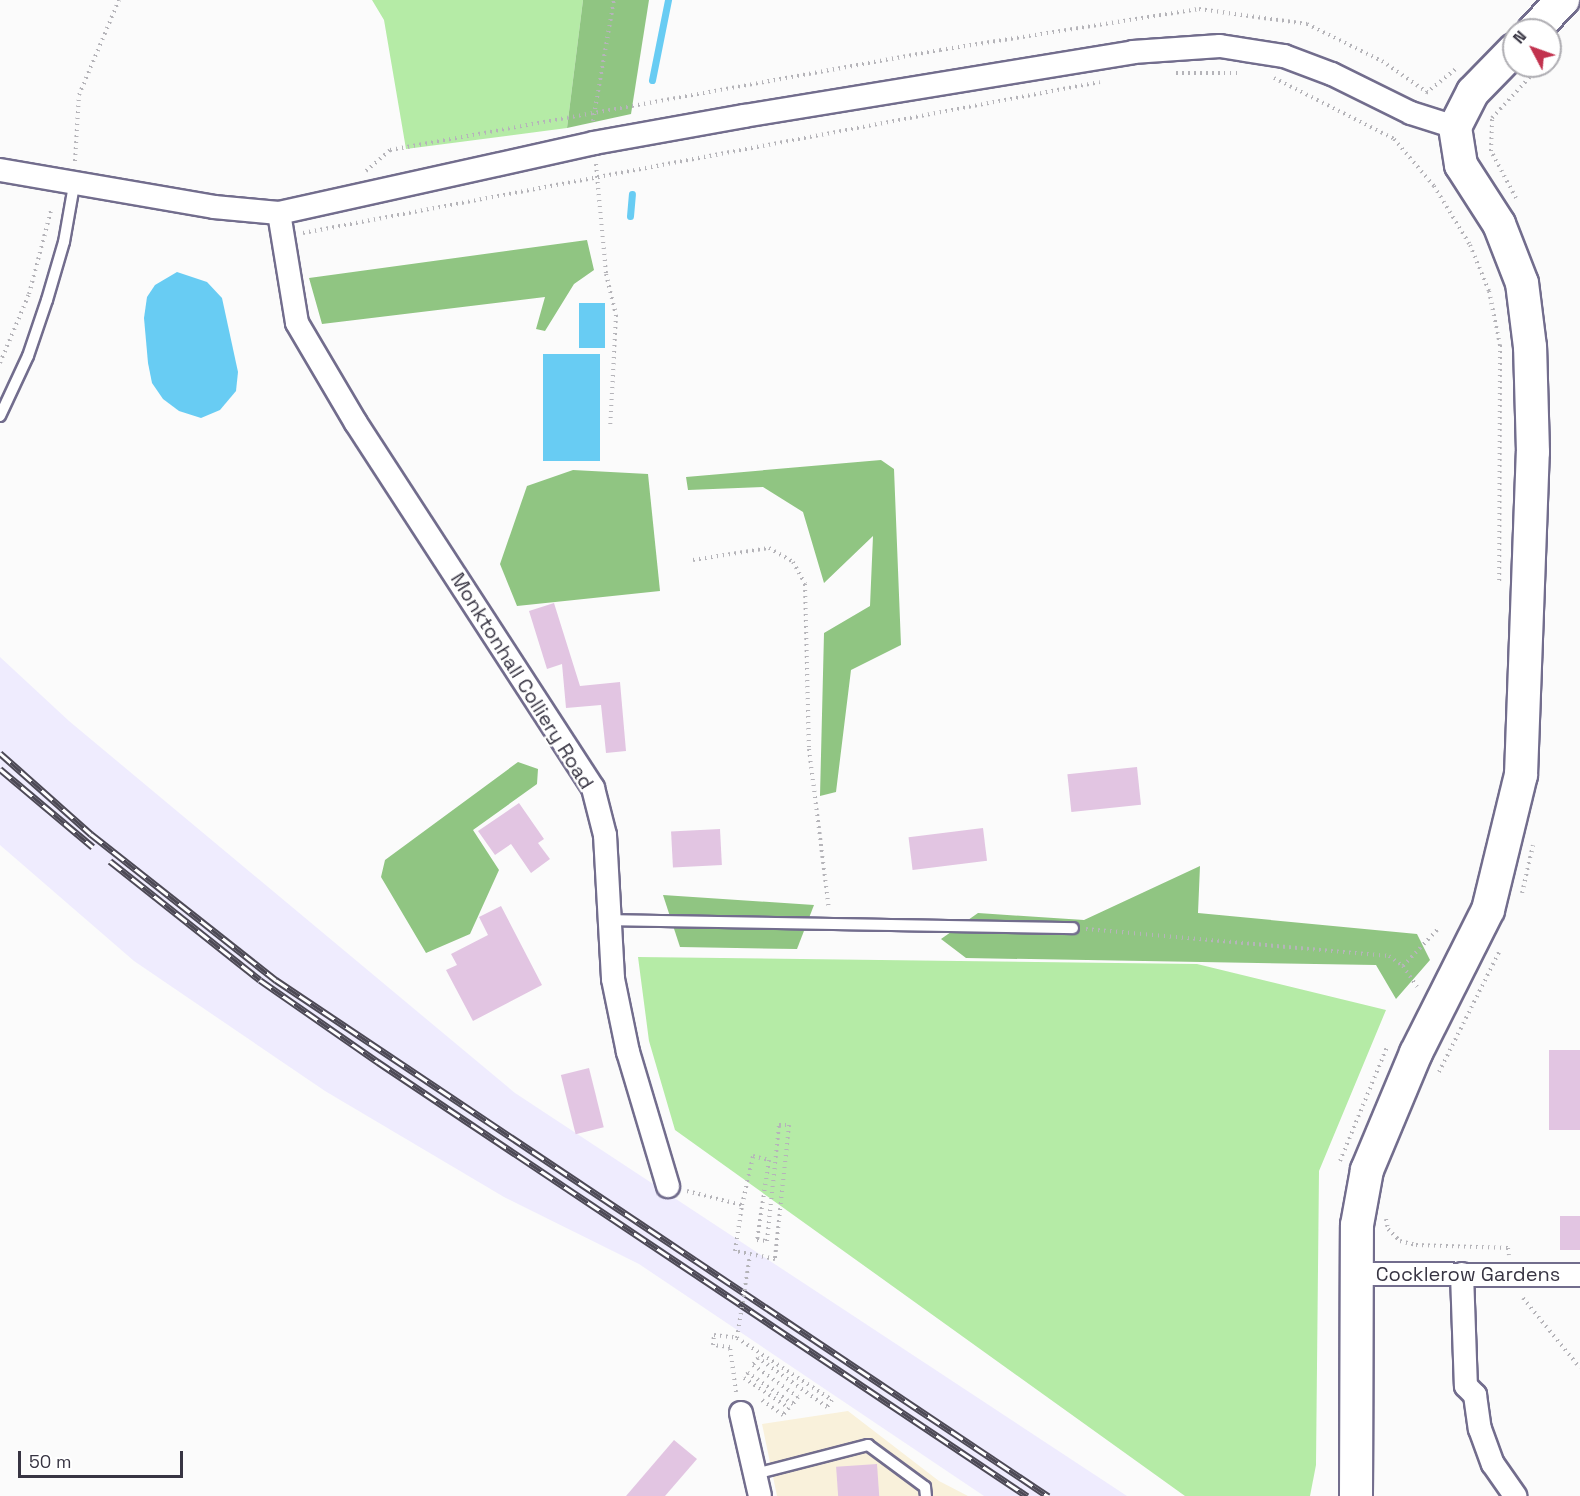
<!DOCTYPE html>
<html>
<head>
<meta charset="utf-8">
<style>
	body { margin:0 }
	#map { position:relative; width:1580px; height:1496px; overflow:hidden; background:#fbfbfb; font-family:"Space Grotesk",sans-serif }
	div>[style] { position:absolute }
	.commercial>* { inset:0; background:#f9f1db }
	.built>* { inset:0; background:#efecfe }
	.green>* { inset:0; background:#b5eba6 }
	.forest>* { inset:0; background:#90c582 }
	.water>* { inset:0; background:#68ccf3; transform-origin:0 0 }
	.stream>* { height:7px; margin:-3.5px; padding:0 3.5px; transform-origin:3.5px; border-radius:3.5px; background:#68ccf3 }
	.building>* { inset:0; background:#e2c5e2; transform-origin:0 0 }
	.path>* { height:4px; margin-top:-2px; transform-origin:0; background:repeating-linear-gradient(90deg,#b5b4b9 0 1.5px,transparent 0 6px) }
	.roads { filter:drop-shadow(2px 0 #726d8d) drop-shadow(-2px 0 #726d8d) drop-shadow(0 2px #726d8d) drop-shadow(0 -2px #726d8d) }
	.lane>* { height:10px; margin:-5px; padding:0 5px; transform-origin:5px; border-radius:5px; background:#fff }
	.street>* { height:22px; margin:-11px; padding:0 11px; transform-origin:11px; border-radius:11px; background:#fff }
	.secondary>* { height:32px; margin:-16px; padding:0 16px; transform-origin:16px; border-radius:16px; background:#fff }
	.rail>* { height:7px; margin-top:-3.5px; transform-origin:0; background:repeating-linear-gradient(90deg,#fff 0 14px,#4d4a56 0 28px); box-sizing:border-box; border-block:2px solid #4d4a56 }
	.path-bridge>* { height:4px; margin-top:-2px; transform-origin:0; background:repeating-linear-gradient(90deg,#b5b4b9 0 1.5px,transparent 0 6px) }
	span { translate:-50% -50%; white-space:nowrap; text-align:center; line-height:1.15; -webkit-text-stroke:4.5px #fff; paint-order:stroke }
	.street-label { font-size:20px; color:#373442 }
	.north { position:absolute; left:1502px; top:18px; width:60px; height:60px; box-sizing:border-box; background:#fff; border:2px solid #afaeb3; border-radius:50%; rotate:311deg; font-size:16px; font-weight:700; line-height:24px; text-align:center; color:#373442 }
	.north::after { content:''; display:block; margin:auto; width:21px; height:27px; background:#c2324e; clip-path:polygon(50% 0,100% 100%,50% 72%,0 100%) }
	.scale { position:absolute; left:18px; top:1451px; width:165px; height:27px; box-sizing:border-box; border:3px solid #373442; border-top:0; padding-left:8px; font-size:18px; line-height:21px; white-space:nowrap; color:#373442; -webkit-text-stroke:4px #fff; paint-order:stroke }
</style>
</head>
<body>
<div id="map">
	<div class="commercial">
		<i style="clip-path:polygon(848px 1411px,939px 1481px,968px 1496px,777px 1496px,762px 1424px)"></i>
	</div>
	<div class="built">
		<i style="clip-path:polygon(0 657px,69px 721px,515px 1093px,1127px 1496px,984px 1496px,639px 1264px,504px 1197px,325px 1091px,134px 961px,0 845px)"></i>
	</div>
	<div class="green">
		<i style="clip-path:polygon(372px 0,583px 0,567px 128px,406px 149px,384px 20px)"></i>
		<i style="clip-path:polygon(638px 957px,1197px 964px,1386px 1010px,1319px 1171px,1316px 1465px,1310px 1496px,1185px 1496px,675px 1130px,649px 1041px)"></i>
	</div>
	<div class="forest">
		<i style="clip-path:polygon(583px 0,649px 0,631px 114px,567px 128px)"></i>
		<i style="clip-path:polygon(587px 240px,594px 270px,574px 284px,545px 331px,536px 329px,545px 297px,322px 324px,309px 278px)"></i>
		<i style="clip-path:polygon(881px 460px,894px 469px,901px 645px,851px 670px,836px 792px,820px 796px,824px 633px,870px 606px,873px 536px,824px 583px,803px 512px,763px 487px,688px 490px,686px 477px)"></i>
		<i style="clip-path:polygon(573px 470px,648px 474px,660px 591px,517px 606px,500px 564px,527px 486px)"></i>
		<i style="clip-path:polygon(518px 762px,538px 769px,537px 784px,473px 830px,499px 870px,470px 934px,426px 953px,381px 877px,385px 860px)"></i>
		<i style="clip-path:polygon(1200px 866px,1198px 913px,1417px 934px,1430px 960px,1396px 999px,1376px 965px,966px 958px,941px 939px,978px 913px,1084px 920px)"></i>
		<i style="clip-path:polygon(663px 895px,814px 905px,797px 949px,680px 947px)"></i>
	</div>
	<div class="water">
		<i style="clip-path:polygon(177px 272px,207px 282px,222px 298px,238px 372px,236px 391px,220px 410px,201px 418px,179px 411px,163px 399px,152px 383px,148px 363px,144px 318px,147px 297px,155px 285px)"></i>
		<i style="left:579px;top:303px;width:26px;height:45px"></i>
		<i style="left:543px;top:354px;width:57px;height:107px"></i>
	</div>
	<div class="stream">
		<i style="left:652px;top:80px;width:82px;rotate:-78.7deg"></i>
		<i style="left:630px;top:216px;width:22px;rotate:-85deg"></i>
	</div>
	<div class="building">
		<i style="clip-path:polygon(554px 603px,580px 686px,620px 682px,626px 751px,606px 753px,601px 705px,566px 708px,562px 664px,547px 669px,529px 611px)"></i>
		<i style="left:1137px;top:767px;width:38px;height:70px;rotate:84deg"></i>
		<i style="clip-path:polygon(519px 803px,544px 839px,538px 843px,550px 859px,531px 873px,511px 844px,495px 855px,478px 831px)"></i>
		<i style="left:983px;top:828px;width:33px;height:75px;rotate:83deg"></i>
		<i style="left:720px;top:829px;width:36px;height:49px;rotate:87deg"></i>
		<i style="clip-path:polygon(501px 906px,542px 985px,473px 1021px,446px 970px,457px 965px,451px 954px,488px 935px,479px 917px)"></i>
		<i style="left:1549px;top:1050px;width:31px;height:80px"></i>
		<i style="left:589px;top:1068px;width:61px;height:29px;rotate:76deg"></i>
		<i style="left:1560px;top:1216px;width:20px;height:34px"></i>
		<i style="clip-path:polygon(674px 1440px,697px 1459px,665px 1496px,626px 1496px)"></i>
		<i style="left:877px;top:1464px;width:32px;height:41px;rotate:86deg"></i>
	</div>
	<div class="path">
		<i style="left:1176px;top:73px;width:61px"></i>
		<i style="left:1274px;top:78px;width:135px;rotate:26.9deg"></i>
		<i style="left:1394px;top:139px;width:62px;rotate:49.6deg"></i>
		<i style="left:1434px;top:186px;width:69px;rotate:58.6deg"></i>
		<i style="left:1470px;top:245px;width:50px;rotate:67.6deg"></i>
		<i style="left:1489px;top:291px;width:55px;rotate:78.5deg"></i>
		<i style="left:1500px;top:345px;width:240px;rotate:90.2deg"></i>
		<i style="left:1426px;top:93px;width:40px;rotate:-39deg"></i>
		<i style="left:593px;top:121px;width:123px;rotate:-80.2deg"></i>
		<i style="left:75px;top:161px;width:66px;rotate:-86.5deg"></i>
		<i style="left:79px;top:95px;width:103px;rotate:-67.2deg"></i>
		<i style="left:596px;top:164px;width:110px;rotate:84.8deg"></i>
		<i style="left:606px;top:274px;width:42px;rotate:76.3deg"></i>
		<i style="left:616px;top:315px;width:114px;rotate:93deg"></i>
		<i style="left:366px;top:171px;width:32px;rotate:-41deg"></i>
		<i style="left:390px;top:150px;width:559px;rotate:-10.3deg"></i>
		<i style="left:940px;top:50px;width:262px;rotate:-9deg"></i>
		<i style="left:1199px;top:9px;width:109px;rotate:7.9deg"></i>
		<i style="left:1307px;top:24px;width:84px;rotate:26.3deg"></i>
		<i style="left:1382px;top:61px;width:55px;rotate:34.6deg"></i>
		<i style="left:1516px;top:198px;width:53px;rotate:-118deg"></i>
		<i style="left:1491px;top:151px;width:33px;rotate:-88deg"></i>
		<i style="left:1492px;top:118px;width:71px;rotate:-47.3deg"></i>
		<i style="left:303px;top:233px;width:811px;rotate:-10.73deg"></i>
		<i style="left:0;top:363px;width:75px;rotate:-67.2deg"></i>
		<i style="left:29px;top:294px;width:86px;rotate:-75.2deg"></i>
		<i style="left:693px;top:560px;width:77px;rotate:-9deg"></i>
		<i style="left:769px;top:548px;width:28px;rotate:30deg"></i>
		<i style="left:793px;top:562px;width:25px;rotate:61deg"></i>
		<i style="left:805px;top:584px;width:165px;rotate:88.6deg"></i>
		<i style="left:809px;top:749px;width:161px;rotate:82.9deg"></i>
		<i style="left:1522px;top:893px;width:49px;rotate:-77.1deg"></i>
		<i style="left:1086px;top:929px;width:304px;rotate:5.1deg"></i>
		<i style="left:1389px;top:956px;width:17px;rotate:36deg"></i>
		<i style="left:1403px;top:966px;width:25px;rotate:56deg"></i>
		<i style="left:1403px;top:966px;width:50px;rotate:-46.6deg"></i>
		<i style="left:1439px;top:1072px;width:136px;rotate:-63.4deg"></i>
		<i style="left:1340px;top:1161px;width:123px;rotate:-67.6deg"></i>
		<i style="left:687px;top:1191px;width:57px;rotate:14.3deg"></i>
		<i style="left:742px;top:1205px;width:50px;rotate:-77.3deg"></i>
		<i style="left:753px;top:1156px;width:16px;rotate:14deg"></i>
		<i style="left:769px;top:1160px;width:81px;rotate:98.5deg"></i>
		<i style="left:757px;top:1240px;width:10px;rotate:6deg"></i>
		<i style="left:767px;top:1241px;width:117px;rotate:-84.1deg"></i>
		<i style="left:779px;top:1125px;width:10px"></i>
		<i style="left:789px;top:1125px;width:135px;rotate:96deg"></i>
		<i style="left:775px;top:1259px;width:41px;rotate:-168.7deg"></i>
		<i style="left:735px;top:1251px;width:47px;rotate:-81.3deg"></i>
		<i style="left:1386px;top:1219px;width:10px;rotate:79deg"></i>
		<i style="left:1388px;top:1229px;width:17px;rotate:45deg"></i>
		<i style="left:1400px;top:1241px;width:16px;rotate:14deg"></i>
		<i style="left:1416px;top:1245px;width:92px;rotate:1.9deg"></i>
		<i style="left:1508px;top:1248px;width:7px;rotate:82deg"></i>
		<i style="left:1523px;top:1298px;width:90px;rotate:50.8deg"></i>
		<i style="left:736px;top:1392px;width:45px;rotate:-97.6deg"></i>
		<i style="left:730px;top:1347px;width:17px;rotate:-173deg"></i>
		<i style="left:713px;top:1345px;width:10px;rotate:-84deg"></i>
		<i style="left:714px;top:1335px;width:23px;rotate:7deg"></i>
		<i style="left:737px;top:1338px;width:113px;rotate:33.1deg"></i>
		<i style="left:832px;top:1400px;width:9px;rotate:126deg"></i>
		<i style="left:827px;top:1407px;width:85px;rotate:-144.6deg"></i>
		<i style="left:758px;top:1358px;width:9px;rotate:126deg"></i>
		<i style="left:753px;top:1365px;width:55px;rotate:35.4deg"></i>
		<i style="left:798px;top:1397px;width:9px;rotate:126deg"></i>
		<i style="left:793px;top:1404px;width:55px;rotate:-145.4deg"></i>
		<i style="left:748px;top:1373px;width:6px;rotate:129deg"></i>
		<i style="left:744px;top:1378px;width:54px;rotate:33.7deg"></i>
		<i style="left:789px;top:1408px;width:9px;rotate:131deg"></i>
		<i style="left:783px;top:1415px;width:29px;rotate:-145deg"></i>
	</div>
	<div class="roads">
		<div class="lane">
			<i style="left:0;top:416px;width:66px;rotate:-65deg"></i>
			<i style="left:28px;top:356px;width:59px;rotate:-71.3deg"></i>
			<i style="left:47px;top:300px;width:60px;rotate:-73.7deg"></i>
			<i style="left:64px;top:242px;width:58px;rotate:-80deg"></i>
			<i style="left:608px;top:920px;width:465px;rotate:1deg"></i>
			<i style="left:755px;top:1474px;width:117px;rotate:-14.4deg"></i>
			<i style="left:868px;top:1445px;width:71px;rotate:36.4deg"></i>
			<i style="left:925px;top:1487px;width:9px;rotate:84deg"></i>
		</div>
		<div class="street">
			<i style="left:0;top:170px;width:217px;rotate:9.8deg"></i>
			<i style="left:214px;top:207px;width:65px;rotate:5.3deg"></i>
			<i style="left:279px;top:213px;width:323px;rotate:-12.5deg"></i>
			<i style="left:594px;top:143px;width:152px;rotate:-10.2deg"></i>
			<i style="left:744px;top:116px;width:394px;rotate:-9.3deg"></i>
			<i style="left:1133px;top:52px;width:87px;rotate:-3.9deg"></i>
			<i style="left:1220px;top:46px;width:65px;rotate:8.9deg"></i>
			<i style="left:1284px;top:56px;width:51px;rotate:20.6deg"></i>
			<i style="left:1332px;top:74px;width:88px;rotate:26.3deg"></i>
			<i style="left:1411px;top:113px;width:46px;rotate:17.7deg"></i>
			<i style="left:279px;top:213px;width:111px;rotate:80.7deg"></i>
			<i style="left:297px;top:323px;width:116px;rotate:59.5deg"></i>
			<i style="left:356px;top:423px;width:435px;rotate:57deg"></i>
			<i style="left:593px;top:788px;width:49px;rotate:75.7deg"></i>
			<i style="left:605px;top:835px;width:144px;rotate:86.8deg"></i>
			<i style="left:613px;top:979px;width:75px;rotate:78.4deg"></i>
			<i style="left:628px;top:1052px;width:140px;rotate:73.4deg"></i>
			<i style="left:1356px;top:1274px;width:224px;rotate:0.3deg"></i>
			<i style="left:1462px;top:1274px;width:112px;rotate:88deg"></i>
			<i style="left:1466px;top:1386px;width:13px;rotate:45deg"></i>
			<i style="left:1475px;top:1395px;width:34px;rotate:82deg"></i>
			<i style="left:1480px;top:1429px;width:37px;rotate:70deg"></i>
			<i style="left:1493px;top:1464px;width:39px;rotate:55deg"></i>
			<i style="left:741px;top:1413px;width:85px;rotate:77.1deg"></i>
		</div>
		<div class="secondary">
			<i style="left:1534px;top:30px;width:42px;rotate:-46deg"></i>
			<i style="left:1356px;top:1496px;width:271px;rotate:-89.8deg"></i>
			<i style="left:1357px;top:1225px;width:56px;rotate:-79.7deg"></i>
			<i style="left:1367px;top:1170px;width:127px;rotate:-67.3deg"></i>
			<i style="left:1416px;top:1053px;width:160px;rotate:-63.3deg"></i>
			<i style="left:1488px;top:910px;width:139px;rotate:-76.3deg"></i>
			<i style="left:1521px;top:775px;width:323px;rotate:-87.9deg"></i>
			<i style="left:1533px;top:452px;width:105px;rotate:-91.6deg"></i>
			<i style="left:1530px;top:347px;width:64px;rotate:-97.1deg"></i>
			<i style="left:1522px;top:283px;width:63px;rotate:-111.3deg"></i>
			<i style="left:1499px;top:224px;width:70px;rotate:-122.8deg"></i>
			<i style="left:1461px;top:165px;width:38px;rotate:-99deg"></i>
			<i style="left:1455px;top:127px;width:39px;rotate:-63deg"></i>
			<i style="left:1473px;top:92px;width:59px;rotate:-45.7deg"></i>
		</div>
	</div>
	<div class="rail">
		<i style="left:0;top:753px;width:122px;rotate:41.7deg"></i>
		<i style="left:91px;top:834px;width:236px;rotate:38.3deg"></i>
		<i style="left:276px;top:980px;width:929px;rotate:33.76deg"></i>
		<i style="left:0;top:769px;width:121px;rotate:40deg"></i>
		<i style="left:110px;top:861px;width:191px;rotate:38.4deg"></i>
		<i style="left:260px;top:980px;width:144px;rotate:34.8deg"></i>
		<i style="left:378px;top:1062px;width:781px;rotate:33.77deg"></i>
	</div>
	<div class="path-bridge">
		<i style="left:737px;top:1338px;width:84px;rotate:-81.1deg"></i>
	</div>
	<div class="street-label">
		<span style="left:522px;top:681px;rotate:58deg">Monktonhall Colliery Road</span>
		<span style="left:1468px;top:1274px">Cocklerow Gardens</span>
	</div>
	<div class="north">N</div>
	<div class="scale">50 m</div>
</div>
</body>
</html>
